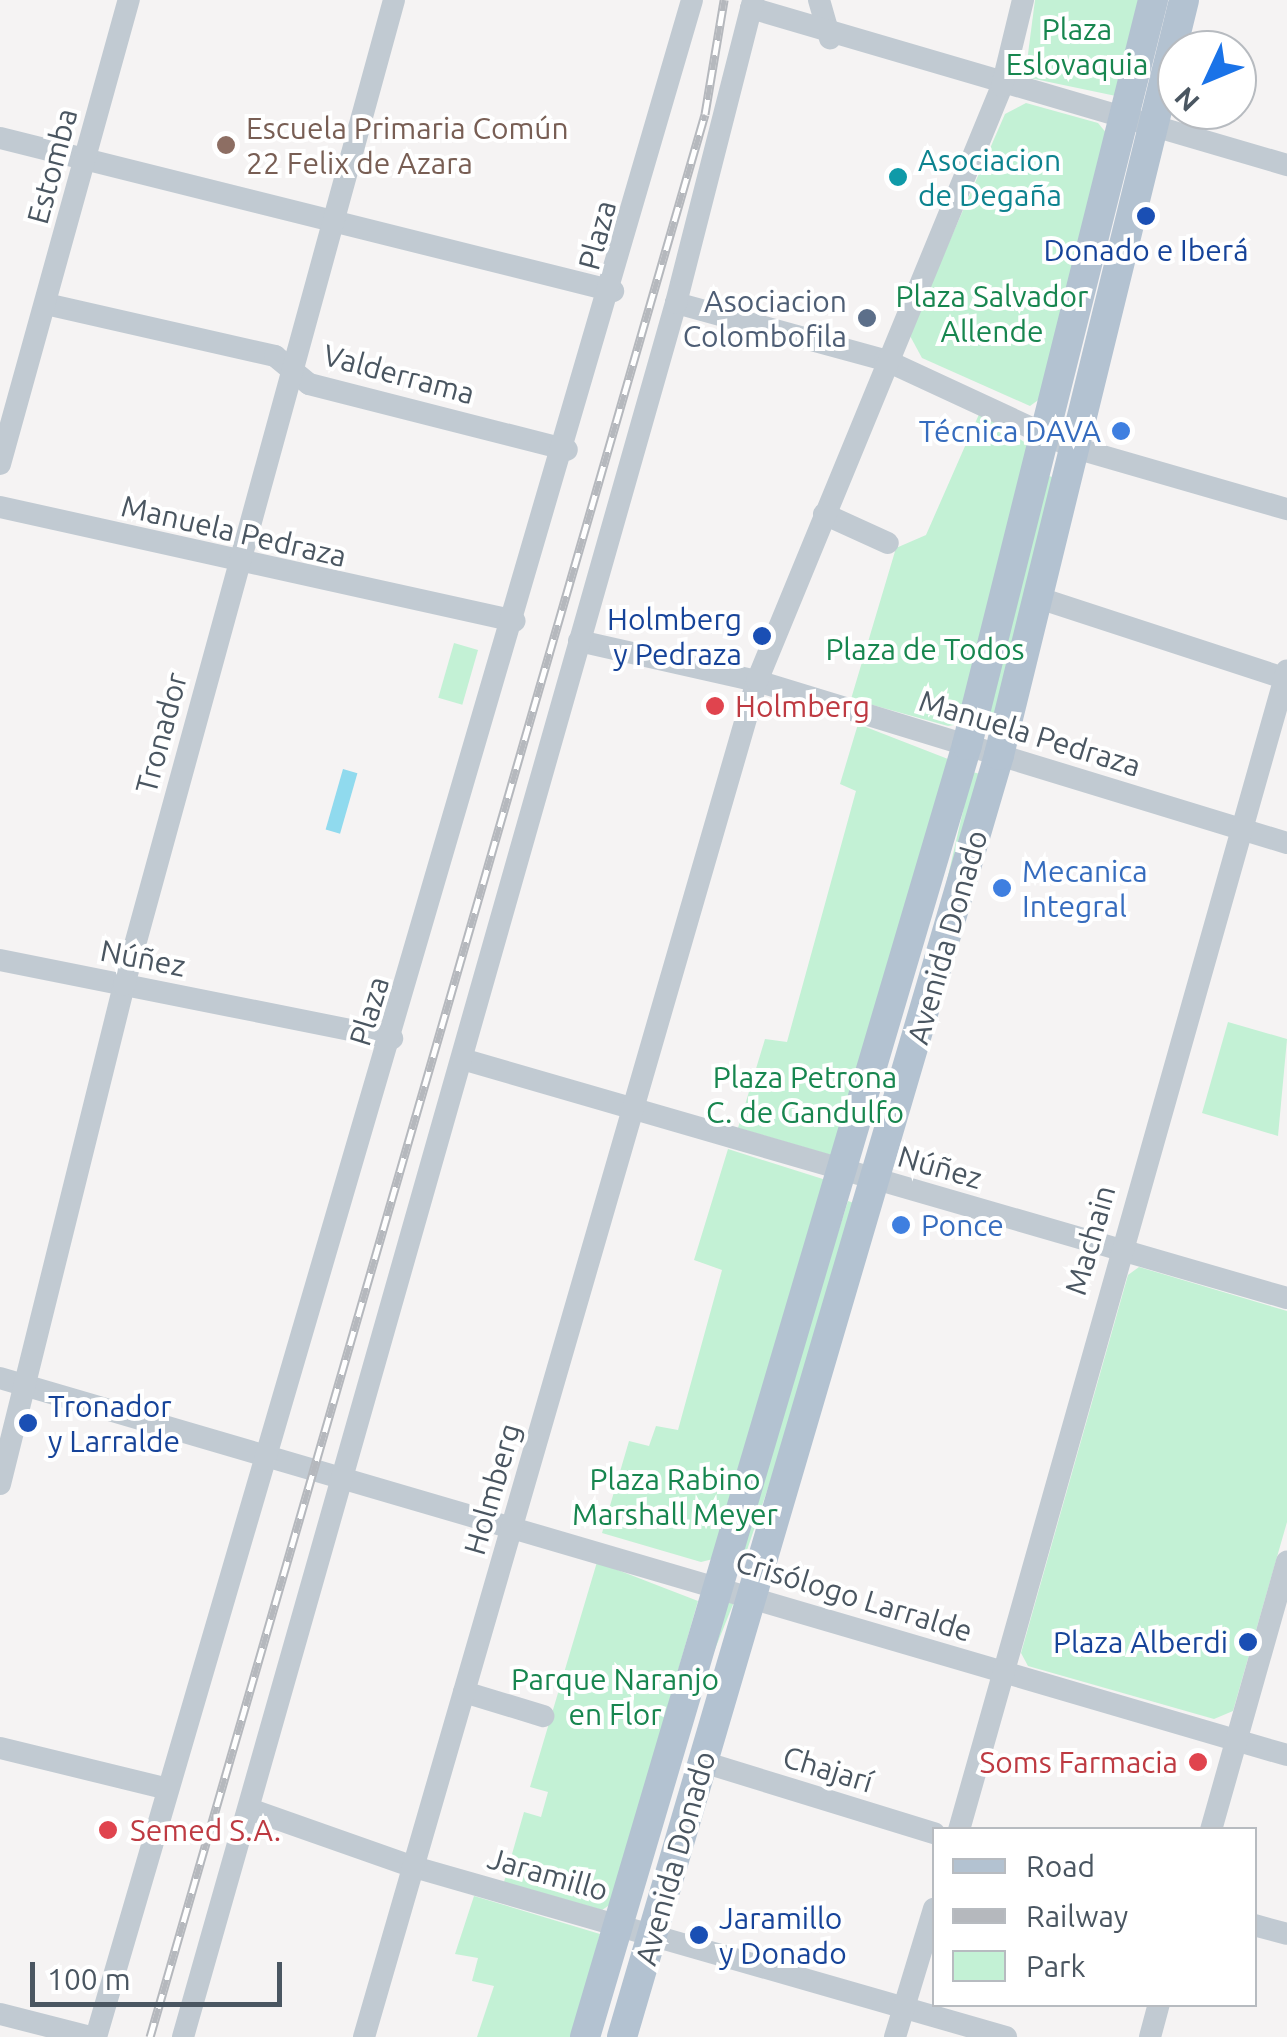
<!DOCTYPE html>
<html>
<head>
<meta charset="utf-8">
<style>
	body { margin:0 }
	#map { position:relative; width:1287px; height:2037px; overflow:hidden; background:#f5f3f3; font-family:Ubuntu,sans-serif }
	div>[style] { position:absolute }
	.green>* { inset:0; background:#c3f1d5; transform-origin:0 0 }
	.water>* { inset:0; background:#90daee; transform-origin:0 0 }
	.minor>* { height:22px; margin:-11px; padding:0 11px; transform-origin:11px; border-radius:11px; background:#c1cad2 }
	.major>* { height:30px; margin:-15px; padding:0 15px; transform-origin:15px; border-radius:15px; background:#b3c2d1 }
	.rail>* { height:9px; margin-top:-4.5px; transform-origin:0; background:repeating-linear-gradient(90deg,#fff 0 15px,#b5b8bd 0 30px); box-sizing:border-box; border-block:2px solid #b5b8bd }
	.dots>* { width:28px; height:28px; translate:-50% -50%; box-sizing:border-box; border:5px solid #fff; border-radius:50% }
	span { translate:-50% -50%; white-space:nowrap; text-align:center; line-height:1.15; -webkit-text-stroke:8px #fff; paint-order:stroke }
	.park-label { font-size:30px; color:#17864f }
	.education-label { font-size:30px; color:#785e54 }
	.left { translate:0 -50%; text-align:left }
	.culture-label { font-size:30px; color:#0d838f }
	.street-label { font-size:30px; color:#4a5661 }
	.transit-label { font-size:30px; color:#164399 }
	.right { translate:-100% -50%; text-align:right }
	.service-label { font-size:30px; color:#4e5e75 }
	.shop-label { font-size:30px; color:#366cbe }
	.health-label { font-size:30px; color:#be3a42 }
	.legend { position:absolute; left:932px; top:1827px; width:325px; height:180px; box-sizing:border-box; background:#fff; border:2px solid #b7bbc0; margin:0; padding:12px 18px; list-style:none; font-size:30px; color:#4a5661 }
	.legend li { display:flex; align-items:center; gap:20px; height:50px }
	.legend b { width:50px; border:2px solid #b7bbc0 }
	.north { position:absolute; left:1157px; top:30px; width:100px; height:100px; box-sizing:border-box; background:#fff; border:2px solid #b7bbc0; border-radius:50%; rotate:226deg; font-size:28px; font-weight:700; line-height:40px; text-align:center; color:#4a5661 }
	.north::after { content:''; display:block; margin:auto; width:35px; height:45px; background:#1a73e8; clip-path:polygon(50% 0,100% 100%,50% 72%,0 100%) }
	.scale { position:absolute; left:30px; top:1962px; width:252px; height:45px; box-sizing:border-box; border:5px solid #4a5661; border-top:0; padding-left:12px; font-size:30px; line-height:35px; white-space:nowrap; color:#4a5661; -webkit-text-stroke:8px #fff; paint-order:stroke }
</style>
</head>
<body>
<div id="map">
	<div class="green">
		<i style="clip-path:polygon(1035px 0,1141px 0,1116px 96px,1025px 77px)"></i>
		<i style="clip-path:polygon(1026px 103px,1098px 123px,1108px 135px,1041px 398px,1030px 406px,922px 358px,909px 334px,1005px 114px)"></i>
		<i style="clip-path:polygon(980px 412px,1030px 446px,960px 724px,948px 726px,851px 699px,896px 548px,926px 535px)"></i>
		<i style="clip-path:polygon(1046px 475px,1055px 478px,993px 724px,982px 722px)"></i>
		<i style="left:454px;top:643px;width:25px;height:57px;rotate:16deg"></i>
		<i style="clip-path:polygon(858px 724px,948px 759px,834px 1156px,738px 1128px,765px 1039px,787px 1042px,856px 791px,840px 784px)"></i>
		<i style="left:972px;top:772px;width:9px;height:397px;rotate:13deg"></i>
		<i style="clip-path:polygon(1228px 1022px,1287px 1039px,1278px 1136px,1202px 1113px)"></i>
		<i style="clip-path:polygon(728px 1149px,826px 1180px,713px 1559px,701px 1562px,602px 1533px,629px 1441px,649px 1446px,656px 1426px,678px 1430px,722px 1270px,694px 1260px)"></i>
		<i style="clip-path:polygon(848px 1201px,857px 1204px,822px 1328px,741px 1568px,732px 1566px)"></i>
		<i style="clip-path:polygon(1139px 1267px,1287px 1311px,1287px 1522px,1233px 1711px,1214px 1719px,1028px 1666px,1021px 1653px,1128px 1275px)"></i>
		<i style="clip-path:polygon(597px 1562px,698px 1601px,611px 1904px,602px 1910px,504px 1882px,524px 1812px,541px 1817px,548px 1792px,530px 1787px)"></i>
		<i style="left:723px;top:1600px;width:11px;height:324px;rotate:22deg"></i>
		<i style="clip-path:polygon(474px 1896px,600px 1934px,573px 2037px,477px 2037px,494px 1986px,472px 1981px,478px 1958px,455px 1954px)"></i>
	</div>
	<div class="water">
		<i style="left:343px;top:769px;width:15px;height:63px;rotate:16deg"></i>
	</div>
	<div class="minor">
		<i style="left:819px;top:0;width:40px;rotate:74deg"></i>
		<i style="left:751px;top:8px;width:559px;rotate:16.33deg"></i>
		<i style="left:0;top:138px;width:632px;rotate:14.01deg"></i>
		<i style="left:676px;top:303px;width:217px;rotate:15.3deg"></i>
		<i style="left:885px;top:360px;width:209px;rotate:24.9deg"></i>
		<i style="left:1075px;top:448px;width:221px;rotate:16.1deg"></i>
		<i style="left:46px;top:304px;width:235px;rotate:12.8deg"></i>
		<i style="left:275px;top:356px;width:44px;rotate:39.5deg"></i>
		<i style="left:309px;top:384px;width:266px;rotate:14.3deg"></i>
		<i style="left:0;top:464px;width:482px;rotate:-74.5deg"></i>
		<i style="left:0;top:507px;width:527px;rotate:12.48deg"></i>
		<i style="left:824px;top:514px;width:70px;rotate:24.4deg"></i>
		<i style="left:1039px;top:598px;width:261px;rotate:18.1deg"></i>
		<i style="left:579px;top:641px;width:182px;rotate:12.7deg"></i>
		<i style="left:757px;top:681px;width:554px;rotate:17deg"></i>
		<i style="left:0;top:960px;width:400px;rotate:11.3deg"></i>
		<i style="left:462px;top:1059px;width:859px;rotate:16.16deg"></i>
		<i style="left:0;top:1378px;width:1341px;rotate:16.33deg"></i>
		<i style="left:0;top:1484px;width:514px;rotate:-76.04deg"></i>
		<i style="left:124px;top:985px;width:1021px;rotate:-74.67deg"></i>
		<i style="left:464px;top:1692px;width:83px;rotate:16.9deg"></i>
		<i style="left:0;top:1748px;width:173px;rotate:13.7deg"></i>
		<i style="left:703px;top:1762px;width:242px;rotate:17.1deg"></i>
		<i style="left:249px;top:1809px;width:175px;rotate:19.4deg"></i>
		<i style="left:414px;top:1867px;width:616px;rotate:16.02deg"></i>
		<i style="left:959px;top:1830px;width:1205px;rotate:-74.21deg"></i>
		<i style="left:1211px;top:1830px;width:279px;rotate:-74.2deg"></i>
		<i style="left:1254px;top:1925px;width:34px;rotate:15deg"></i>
		<i style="left:0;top:2014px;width:94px;rotate:14.2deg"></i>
		<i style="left:96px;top:2037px;width:2122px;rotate:-73.69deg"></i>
		<i style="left:183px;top:2037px;width:1803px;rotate:-74.13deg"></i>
		<i style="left:676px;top:303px;width:313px;rotate:-75.7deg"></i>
		<i style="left:364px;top:2037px;width:1412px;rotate:-73.84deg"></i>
		<i style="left:757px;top:681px;width:643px;rotate:-67.62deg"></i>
		<i style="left:1002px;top:86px;width:89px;rotate:-76.3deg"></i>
		<i style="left:895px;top:2037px;width:134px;rotate:-73.1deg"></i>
		<i style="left:1150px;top:2037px;width:34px;rotate:-75deg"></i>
	</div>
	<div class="major">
		<i style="left:585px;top:2037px;width:1347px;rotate:-73.53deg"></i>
		<i style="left:967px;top:745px;width:768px;rotate:-75.98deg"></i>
		<i style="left:622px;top:2037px;width:1336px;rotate:-73.61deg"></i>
		<i style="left:999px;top:755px;width:777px;rotate:-76.23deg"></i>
	</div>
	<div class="rail">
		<i style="left:150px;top:2037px;width:2001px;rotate:-73.9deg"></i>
		<i style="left:705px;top:114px;width:116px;rotate:-80.5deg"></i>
	</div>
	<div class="dots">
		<i style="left:226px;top:145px;background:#8d6e63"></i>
		<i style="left:898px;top:177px;background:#0f9aa8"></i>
		<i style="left:1146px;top:216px;background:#1a4fb4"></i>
		<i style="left:867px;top:318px;background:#5c6f8a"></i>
		<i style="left:1121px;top:431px;background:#3f7fe0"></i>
		<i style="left:762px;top:636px;background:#1a4fb4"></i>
		<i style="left:715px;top:706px;background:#e0444e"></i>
		<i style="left:1002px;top:888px;background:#3f7fe0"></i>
		<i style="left:901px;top:1225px;background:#3f7fe0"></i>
		<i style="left:28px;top:1423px;background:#1a4fb4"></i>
		<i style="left:1248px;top:1642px;background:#1a4fb4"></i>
		<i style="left:1198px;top:1762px;background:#e0444e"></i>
		<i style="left:108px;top:1830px;background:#e0444e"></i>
		<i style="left:699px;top:1935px;background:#1a4fb4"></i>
	</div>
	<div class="park-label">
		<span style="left:1077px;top:46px">Plaza<br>Eslovaquia</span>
		<span style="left:992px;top:313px">Plaza Salvador<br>Allende</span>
		<span style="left:925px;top:649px">Plaza de Todos</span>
		<span style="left:805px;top:1094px">Plaza Petrona<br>C. de Gandulfo</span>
		<span style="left:675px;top:1496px">Plaza Rabino<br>Marshall Meyer</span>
		<span style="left:615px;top:1696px">Parque Naranjo<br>en Flor</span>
	</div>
	<div class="education-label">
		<span class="left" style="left:246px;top:145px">Escuela Primaria Común<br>22 Felix de Azara</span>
	</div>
	<div class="culture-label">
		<span class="left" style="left:918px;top:177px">Asociacion<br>de Degaña</span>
	</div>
	<div class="street-label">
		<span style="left:52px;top:166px;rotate:-75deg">Estomba</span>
		<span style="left:597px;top:235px;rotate:-75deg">Plaza</span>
		<span style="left:399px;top:374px;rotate:15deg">Valderrama</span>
		<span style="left:234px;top:531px;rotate:13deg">Manuela Pedraza</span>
		<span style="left:161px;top:733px;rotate:-75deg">Tronador</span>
		<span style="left:1030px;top:733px;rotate:17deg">Manuela Pedraza</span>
		<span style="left:947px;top:937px;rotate:-74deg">Avenida Donado</span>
		<span style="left:143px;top:958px;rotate:11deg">Núñez</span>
		<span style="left:369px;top:1011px;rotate:-73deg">Plaza</span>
		<span style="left:940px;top:1167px;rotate:16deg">Núñez</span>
		<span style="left:1090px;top:1240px;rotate:-74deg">Machain</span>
		<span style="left:492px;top:1489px;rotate:-74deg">Holmberg</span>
		<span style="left:854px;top:1596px;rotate:17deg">Crisólogo Larralde</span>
		<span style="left:828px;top:1769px;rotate:17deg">Chajarí</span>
		<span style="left:675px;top:1858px;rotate:-74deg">Avenida Donado</span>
		<span style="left:548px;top:1874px;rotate:16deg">Jaramillo</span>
	</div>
	<div class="transit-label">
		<span style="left:1146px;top:250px">Donado e Iberá</span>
		<span class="right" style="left:742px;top:636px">Holmberg<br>y Pedraza</span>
		<span class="left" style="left:48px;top:1423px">Tronador<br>y Larralde</span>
		<span class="right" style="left:1228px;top:1642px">Plaza Alberdi</span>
		<span class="left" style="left:719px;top:1935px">Jaramillo<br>y Donado</span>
	</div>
	<div class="service-label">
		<span class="right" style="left:847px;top:318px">Asociacion<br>Colombofila</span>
	</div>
	<div class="shop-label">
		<span class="right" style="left:1101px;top:431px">Técnica DAVA</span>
		<span class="left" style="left:1022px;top:888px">Mecanica<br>Integral</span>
		<span class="left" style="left:921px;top:1225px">Ponce</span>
	</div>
	<div class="health-label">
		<span class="left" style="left:735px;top:706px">Holmberg</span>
		<span class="right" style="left:1178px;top:1762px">Soms Farmacia</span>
		<span class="left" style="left:130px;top:1830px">Semed S.A.</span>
	</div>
	<ul class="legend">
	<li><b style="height:12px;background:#b3c2d1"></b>Road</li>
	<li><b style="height:12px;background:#b5b8bd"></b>Railway</li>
	<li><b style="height:28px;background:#c3f1d5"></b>Park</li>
	</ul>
	<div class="north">N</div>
	<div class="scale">100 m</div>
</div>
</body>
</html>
